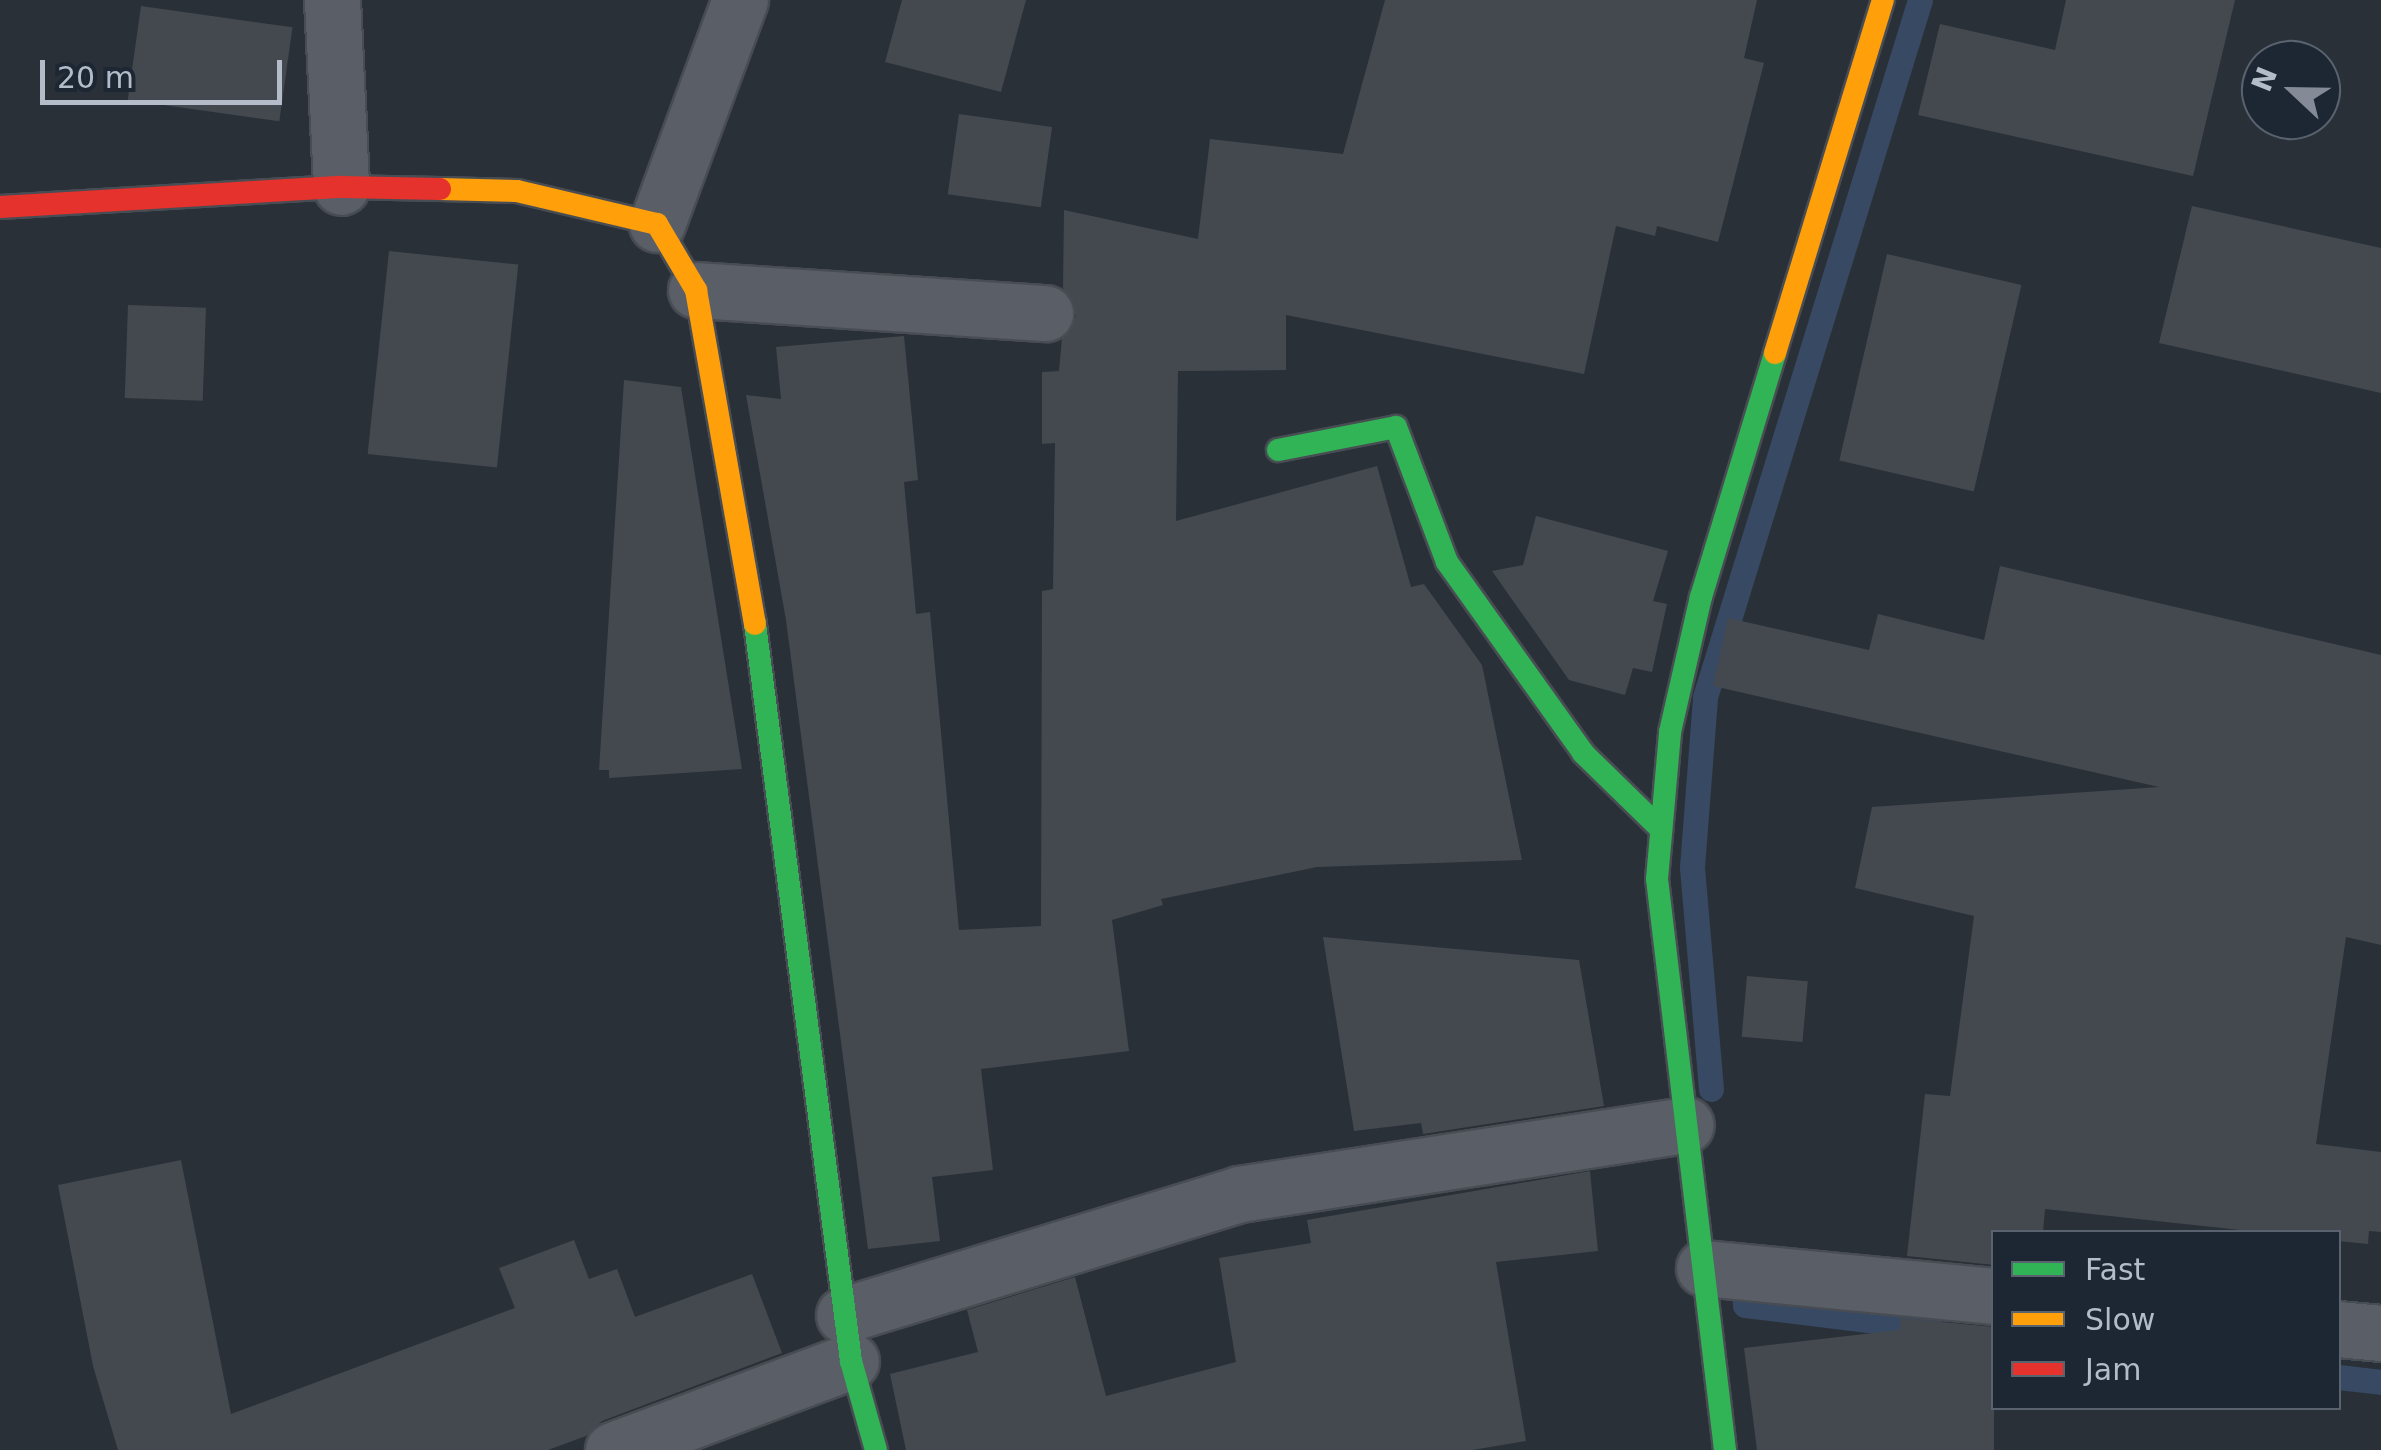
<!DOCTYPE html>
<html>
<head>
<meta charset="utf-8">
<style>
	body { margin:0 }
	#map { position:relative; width:2381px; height:1450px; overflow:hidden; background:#2a3038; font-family:"DejaVu Sans",sans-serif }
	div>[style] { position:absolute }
	.stream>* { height:25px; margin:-12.5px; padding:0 12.5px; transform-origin:12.5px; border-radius:12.5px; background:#384963 }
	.building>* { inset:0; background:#444950; transform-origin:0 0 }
	.roads { filter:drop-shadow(2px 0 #484c53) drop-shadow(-2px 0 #484c53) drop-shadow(0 2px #484c53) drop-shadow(0 -2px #484c53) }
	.street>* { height:55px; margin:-27.5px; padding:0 27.5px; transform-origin:27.5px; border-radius:27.5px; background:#5a5e66 }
	.fast>* { height:22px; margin:-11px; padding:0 11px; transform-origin:11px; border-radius:11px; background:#30b455 }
	.slow>* { height:22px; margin:-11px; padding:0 11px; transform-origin:11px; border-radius:11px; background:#ff9f0a }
	.jam>* { height:22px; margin:-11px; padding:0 11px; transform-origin:11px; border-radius:11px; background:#e5322d }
	span { translate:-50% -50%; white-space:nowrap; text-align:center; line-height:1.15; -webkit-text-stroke:8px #1d2633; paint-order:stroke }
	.legend { position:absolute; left:1991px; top:1230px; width:350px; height:180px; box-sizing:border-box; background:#1d2633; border:2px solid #59626f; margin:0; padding:12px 18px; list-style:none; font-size:30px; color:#b4bcc9 }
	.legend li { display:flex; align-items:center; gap:20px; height:50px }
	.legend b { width:50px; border:2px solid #59626f }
	.north { position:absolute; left:2241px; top:40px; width:100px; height:100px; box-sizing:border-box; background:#1d2633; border:2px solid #59626f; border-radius:50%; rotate:292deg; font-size:28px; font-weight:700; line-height:40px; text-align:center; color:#b4bcc9 }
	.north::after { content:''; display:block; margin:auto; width:35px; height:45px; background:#848b96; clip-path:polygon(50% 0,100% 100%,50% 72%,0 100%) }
	.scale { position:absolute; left:40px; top:60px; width:242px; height:45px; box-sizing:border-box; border:5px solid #b4bcc9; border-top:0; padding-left:12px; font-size:30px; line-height:35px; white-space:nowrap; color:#b4bcc9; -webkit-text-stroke:8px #1d2633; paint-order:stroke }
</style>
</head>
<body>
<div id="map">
	<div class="stream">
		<i style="left:1711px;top:1089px;width:223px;rotate:-94.9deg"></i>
		<i style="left:1692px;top:867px;width:170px;rotate:-85.6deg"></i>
		<i style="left:1705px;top:697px;width:729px;rotate:-72.86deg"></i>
		<i style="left:1743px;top:1288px;width:17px;rotate:83deg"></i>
		<i style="left:1745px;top:1305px;width:187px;rotate:7deg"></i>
		<i style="left:2338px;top:1377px;width:43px;rotate:6.6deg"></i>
	</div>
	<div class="building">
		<i style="clip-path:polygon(902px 0,1026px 0,1001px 92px,885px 62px)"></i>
		<i style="clip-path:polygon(1385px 0,1757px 0,1744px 58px,1764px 63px,1718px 242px,1657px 226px,1655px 236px,1616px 226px,1584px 374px,1286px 315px,1286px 370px,1178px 371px,1176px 521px,1377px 466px,1411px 587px,1424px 584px,1482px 665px,1522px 860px,1317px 867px,1161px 899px,1163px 905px,1112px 920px,1129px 1051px,981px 1069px,993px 1170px,932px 1177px,940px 1241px,868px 1249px,786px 620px,746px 395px,781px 399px,776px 347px,904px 336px,918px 480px,904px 482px,916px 614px,930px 612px,959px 930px,1041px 926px,1042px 591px,1053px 589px,1055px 443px,1042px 444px,1042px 372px,1059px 371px,1062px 338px,1076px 316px,1063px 288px,1064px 210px,1198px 239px,1210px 139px,1343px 154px)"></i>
		<i style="clip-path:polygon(2066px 0,2235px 0,2193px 176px,1918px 115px,1940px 24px,2055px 50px)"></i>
		<i style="left:141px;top:6px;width:153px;height:95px;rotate:8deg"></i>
		<i style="left:959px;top:114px;width:94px;height:81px;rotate:8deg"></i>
		<i style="clip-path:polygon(2192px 206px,2381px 248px,2381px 393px,2159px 343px)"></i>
		<i style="left:389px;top:251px;width:130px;height:204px;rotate:6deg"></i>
		<i style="left:1887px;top:254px;width:138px;height:212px;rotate:13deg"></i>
		<i style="left:128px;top:305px;width:78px;height:93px;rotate:2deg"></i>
		<i style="clip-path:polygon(624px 380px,681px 387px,742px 769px,609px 778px,609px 770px,599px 770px)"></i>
		<i style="clip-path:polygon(1536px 516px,1668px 551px,1653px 601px,1667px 604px,1652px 672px,1633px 668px,1625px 695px,1569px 680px,1492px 571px,1523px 565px)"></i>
		<i style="clip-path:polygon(2000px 566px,2381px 655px,2381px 945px,2346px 937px,2316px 1144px,2381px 1152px,2381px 1232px,2369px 1231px,2368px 1244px,2338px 1241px,2338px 1232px,2259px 1232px,2045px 1209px,2043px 1232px,1994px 1232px,1994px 1265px,1907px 1256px,1925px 1094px,1950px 1096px,1974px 916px,1855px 888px,1872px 807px,2159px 787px,1713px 686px,1728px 618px,1869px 650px,1878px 614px,1984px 640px)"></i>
		<i style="clip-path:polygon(1323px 937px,1579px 960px,1604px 1106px,1423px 1134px,1421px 1123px,1354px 1131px)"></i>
		<i style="left:1747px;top:976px;width:61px;height:61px;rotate:5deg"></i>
		<i style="clip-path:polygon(181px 1160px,231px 1414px,515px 1308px,499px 1268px,574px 1240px,589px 1279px,617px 1269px,635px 1317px,752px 1274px,782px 1353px,602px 1421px,586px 1436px,548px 1450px,118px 1450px,93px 1366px,58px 1185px)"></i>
		<i style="clip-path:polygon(1590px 1171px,1598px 1251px,1496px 1262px,1526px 1441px,1472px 1450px,906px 1450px,890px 1374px,978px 1352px,967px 1310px,1075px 1277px,1106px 1396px,1236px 1362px,1219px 1258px,1311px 1243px,1307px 1220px)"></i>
		<i style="clip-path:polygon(1901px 1318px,1994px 1327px,1994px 1450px,1757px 1450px,1744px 1348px,1899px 1330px)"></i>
	</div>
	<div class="roads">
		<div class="street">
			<i style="left:332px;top:0;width:187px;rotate:87.2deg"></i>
			<i style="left:657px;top:224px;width:239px;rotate:-69.7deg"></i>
			<i style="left:696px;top:290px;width:350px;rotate:3.8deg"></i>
			<i style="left:1704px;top:1268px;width:291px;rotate:5.5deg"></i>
			<i style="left:844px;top:1315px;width:413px;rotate:-17deg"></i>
			<i style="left:1239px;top:1194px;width:452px;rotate:-8.8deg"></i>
			<i style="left:2338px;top:1329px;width:43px;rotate:5.3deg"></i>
			<i style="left:613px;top:1450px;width:254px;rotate:-20.5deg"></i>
		</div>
		<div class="fast">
			<i style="left:1278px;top:450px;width:120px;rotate:-11deg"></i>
			<i style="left:1396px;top:427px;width:144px;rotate:69.3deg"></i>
			<i style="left:1447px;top:562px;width:234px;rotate:54.5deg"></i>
			<i style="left:1583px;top:753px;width:109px;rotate:44.3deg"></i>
			<i style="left:755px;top:624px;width:743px;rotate:82.58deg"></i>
			<i style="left:851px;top:1361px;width:92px;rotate:74.3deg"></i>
			<i style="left:1725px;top:1450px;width:575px;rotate:-96.79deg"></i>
			<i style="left:1657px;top:879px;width:148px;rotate:-84.9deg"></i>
			<i style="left:1670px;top:732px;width:139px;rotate:-77.1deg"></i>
			<i style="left:1701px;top:597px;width:255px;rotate:-73.1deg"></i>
		</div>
		<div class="slow">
			<i style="left:440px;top:189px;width:77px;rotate:1.5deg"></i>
			<i style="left:517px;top:191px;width:144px;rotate:13.3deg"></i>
			<i style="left:657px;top:224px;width:77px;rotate:59.4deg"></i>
			<i style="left:696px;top:290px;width:339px;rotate:80deg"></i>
			<i style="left:1775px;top:353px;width:369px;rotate:-73deg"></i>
		</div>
		<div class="jam">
			<i style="left:0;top:207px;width:342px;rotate:-3.4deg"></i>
			<i style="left:341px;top:187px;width:99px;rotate:1.2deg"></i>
		</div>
	</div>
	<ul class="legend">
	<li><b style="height:12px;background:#30b455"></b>Fast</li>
	<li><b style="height:12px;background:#ff9f0a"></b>Slow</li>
	<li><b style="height:12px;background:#e5322d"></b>Jam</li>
	</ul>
	<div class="north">N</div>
	<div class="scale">20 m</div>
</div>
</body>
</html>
